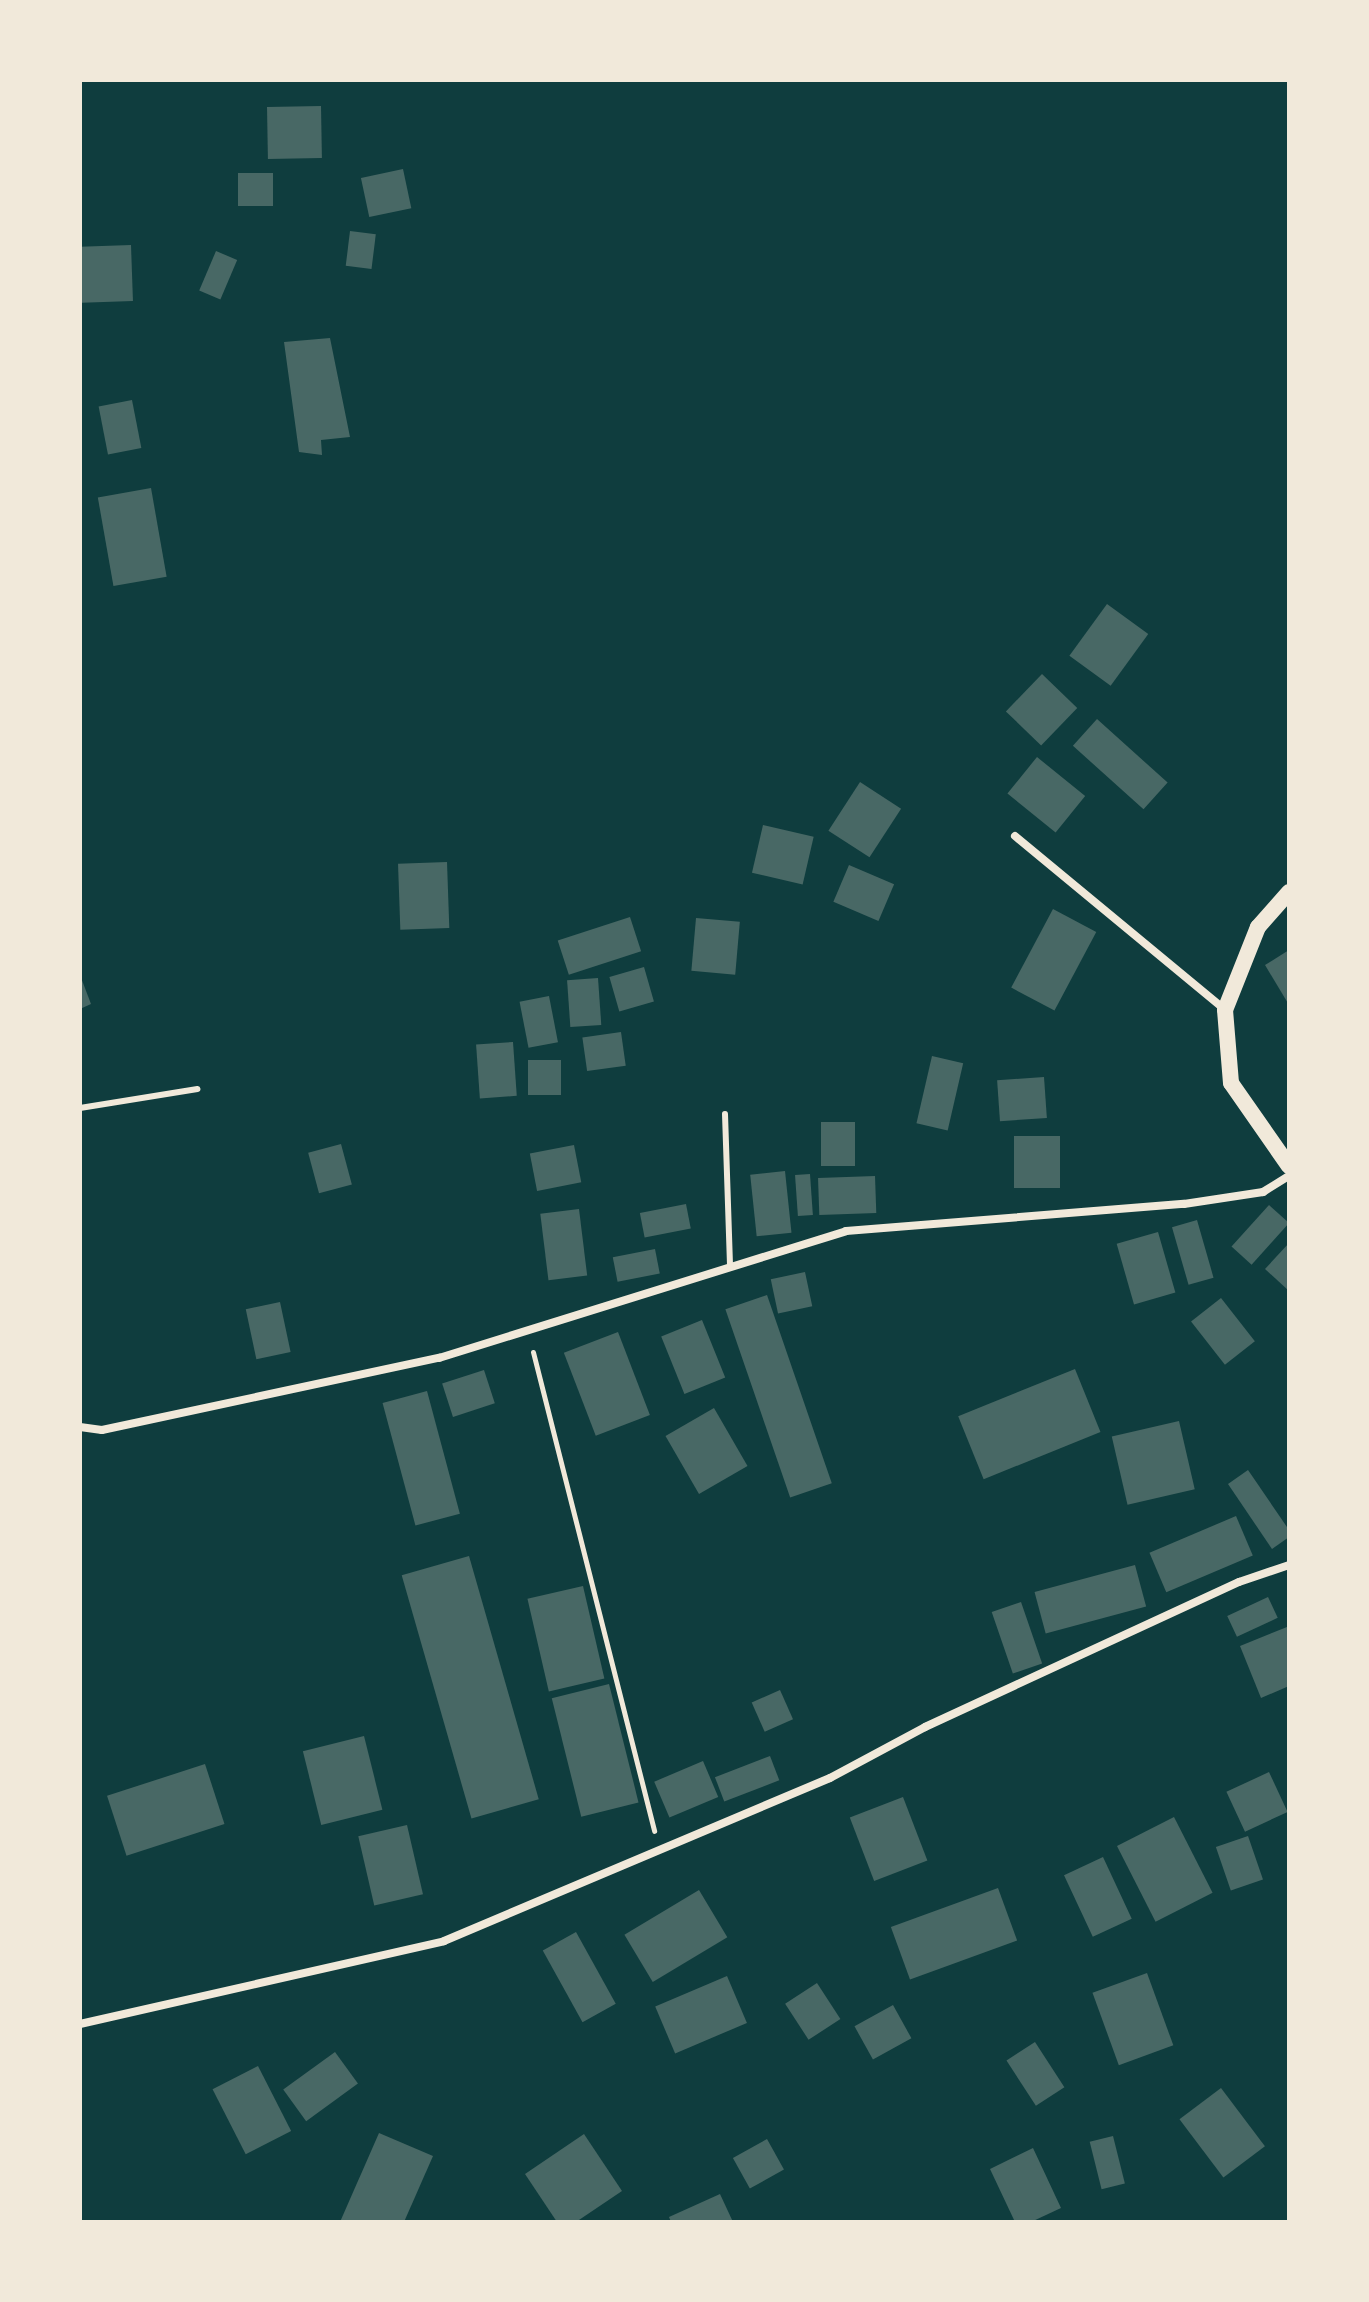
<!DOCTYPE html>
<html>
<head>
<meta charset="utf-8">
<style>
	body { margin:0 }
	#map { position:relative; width:1369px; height:2302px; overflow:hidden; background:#0f3d3e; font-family:Manrope,sans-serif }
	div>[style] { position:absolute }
	.building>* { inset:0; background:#486865; transform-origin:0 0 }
	.path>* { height:5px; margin:-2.5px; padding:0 2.5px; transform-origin:2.5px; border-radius:2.5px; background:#f1e9da }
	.service>* { height:6px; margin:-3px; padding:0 3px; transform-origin:3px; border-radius:3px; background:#f1e9da }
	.minor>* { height:8px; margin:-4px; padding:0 4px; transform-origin:4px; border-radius:4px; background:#f1e9da }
	.secondary>* { height:16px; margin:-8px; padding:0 8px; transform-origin:8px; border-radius:8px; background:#f1e9da }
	span { translate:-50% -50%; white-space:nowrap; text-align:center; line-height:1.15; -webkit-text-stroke:7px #f1e9da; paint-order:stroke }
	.frame { position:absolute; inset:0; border:82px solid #f1e9da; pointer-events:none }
</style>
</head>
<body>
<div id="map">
	<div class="building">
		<i style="left:321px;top:106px;width:52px;height:54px;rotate:89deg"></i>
		<i style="left:403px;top:169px;width:40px;height:43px;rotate:78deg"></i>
		<i style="left:238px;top:173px;width:35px;height:33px"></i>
		<i style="left:350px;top:231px;width:26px;height:35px;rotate:7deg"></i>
		<i style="left:131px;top:245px;width:56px;height:51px;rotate:88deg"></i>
		<i style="left:216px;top:251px;width:23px;height:43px;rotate:23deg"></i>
		<i style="clip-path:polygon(330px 338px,350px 437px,321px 440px,322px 455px,299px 452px,284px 342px)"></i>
		<i style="left:132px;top:400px;width:49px;height:34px;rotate:79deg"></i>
		<i style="left:151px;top:488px;width:90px;height:54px;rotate:80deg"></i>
		<i style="left:1107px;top:604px;width:51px;height:64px;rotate:36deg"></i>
		<i style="left:1042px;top:674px;width:49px;height:52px;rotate:44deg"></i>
		<i style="left:1097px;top:719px;width:95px;height:36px;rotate:42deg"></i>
		<i style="left:1037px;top:757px;width:62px;height:47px;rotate:39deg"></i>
		<i style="left:860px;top:782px;width:49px;height:58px;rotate:33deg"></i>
		<i style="left:763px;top:825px;width:52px;height:49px;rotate:13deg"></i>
		<i style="left:447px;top:862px;width:66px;height:49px;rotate:88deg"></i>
		<i style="left:849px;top:865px;width:49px;height:40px;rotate:23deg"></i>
		<i style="left:1053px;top:909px;width:49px;height:89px;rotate:28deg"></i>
		<i style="left:630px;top:917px;width:36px;height:76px;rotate:72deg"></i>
		<i style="left:696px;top:918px;width:44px;height:53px;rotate:5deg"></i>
		<i style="clip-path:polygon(1289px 950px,1289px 1005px,1265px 965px)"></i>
		<i style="left:644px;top:967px;width:36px;height:36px;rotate:74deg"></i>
		<i style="clip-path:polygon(80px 975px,91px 1004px,80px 1009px)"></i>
		<i style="left:598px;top:978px;width:47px;height:31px;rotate:86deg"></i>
		<i style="left:549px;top:996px;width:47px;height:30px;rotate:79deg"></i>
		<i style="left:621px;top:1032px;width:34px;height:39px;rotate:82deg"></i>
		<i style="left:513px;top:1042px;width:54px;height:37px;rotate:86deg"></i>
		<i style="left:932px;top:1056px;width:32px;height:69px;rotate:13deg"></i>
		<i style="left:528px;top:1060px;width:33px;height:35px"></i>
		<i style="left:1044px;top:1077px;width:41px;height:47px;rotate:86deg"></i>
		<i style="left:855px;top:1122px;width:44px;height:34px;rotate:90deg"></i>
		<i style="left:1014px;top:1136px;width:46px;height:52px"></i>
		<i style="left:341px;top:1144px;width:42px;height:34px;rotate:75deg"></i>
		<i style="left:574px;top:1145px;width:38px;height:45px;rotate:79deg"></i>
		<i style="left:785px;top:1171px;width:62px;height:35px;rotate:84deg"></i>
		<i style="left:810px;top:1174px;width:41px;height:15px;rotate:86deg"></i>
		<i style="left:875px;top:1176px;width:37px;height:57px;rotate:88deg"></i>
		<i style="left:686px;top:1204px;width:25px;height:47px;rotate:79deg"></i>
		<i style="left:1269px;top:1205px;width:27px;height:56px;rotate:42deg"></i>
		<i style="left:579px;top:1209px;width:67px;height:39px;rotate:83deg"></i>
		<i style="left:1197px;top:1220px;width:60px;height:26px;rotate:74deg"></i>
		<i style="left:1158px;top:1232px;width:63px;height:43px;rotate:74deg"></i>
		<i style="clip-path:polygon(1289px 1243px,1289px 1291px,1265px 1269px)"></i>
		<i style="left:655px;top:1249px;width:25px;height:43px;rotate:79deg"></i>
		<i style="left:805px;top:1272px;width:35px;height:35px;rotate:78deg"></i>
		<i style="left:767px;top:1295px;width:199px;height:44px;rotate:71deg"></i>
		<i style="left:1221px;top:1298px;width:55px;height:38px;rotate:52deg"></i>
		<i style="left:280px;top:1302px;width:51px;height:35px;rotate:78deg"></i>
		<i style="left:702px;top:1320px;width:62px;height:44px;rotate:68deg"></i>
		<i style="left:618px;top:1332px;width:89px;height:58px;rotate:69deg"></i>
		<i style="left:1075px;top:1369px;width:68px;height:126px;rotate:68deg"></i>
		<i style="left:484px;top:1370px;width:35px;height:44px;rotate:72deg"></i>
		<i style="left:427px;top:1391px;width:127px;height:46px;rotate:75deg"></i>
		<i style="left:714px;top:1408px;width:67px;height:56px;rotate:60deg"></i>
		<i style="left:1179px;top:1421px;width:70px;height:69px;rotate:77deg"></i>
		<i style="clip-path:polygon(1248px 1470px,1289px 1530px,1289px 1537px,1272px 1549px,1228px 1484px)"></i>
		<i style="left:1236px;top:1516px;width:43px;height:94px;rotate:67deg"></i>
		<i style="left:469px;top:1556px;width:253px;height:70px;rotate:74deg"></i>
		<i style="left:1135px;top:1565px;width:43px;height:104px;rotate:75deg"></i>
		<i style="left:583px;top:1586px;width:95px;height:57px;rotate:77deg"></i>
		<i style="left:1268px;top:1597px;width:23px;height:45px;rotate:65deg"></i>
		<i style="left:1021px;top:1602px;width:65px;height:31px;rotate:71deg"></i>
		<i style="clip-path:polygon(1287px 1627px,1289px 1686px,1261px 1698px,1240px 1646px)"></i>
		<i style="left:609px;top:1684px;width:122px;height:59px;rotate:76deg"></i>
		<i style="left:780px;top:1690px;width:32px;height:31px;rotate:66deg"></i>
		<i style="left:364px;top:1736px;width:76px;height:63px;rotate:76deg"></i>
		<i style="left:770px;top:1756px;width:26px;height:59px;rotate:69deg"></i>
		<i style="left:703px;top:1761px;width:39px;height:53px;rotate:67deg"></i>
		<i style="left:205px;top:1764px;width:63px;height:103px;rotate:72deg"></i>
		<i style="left:1269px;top:1772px;width:44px;height:47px;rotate:65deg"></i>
		<i style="left:903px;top:1797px;width:68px;height:57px;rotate:69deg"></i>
		<i style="left:1174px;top:1817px;width:85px;height:64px;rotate:63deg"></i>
		<i style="left:407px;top:1825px;width:71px;height:50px;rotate:77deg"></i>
		<i style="left:1248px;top:1836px;width:46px;height:34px;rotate:71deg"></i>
		<i style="left:1103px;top:1857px;width:68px;height:43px;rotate:65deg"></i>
		<i style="left:998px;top:1888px;width:56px;height:114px;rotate:70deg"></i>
		<i style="left:699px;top:1890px;width:55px;height:87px;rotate:59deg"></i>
		<i style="left:576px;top:1932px;width:82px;height:38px;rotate:61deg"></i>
		<i style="left:1147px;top:1973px;width:77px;height:58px;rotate:70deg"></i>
		<i style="left:727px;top:1976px;width:51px;height:78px;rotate:67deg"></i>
		<i style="left:817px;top:1983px;width:43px;height:38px;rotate:57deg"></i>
		<i style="left:893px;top:2005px;width:38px;height:44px;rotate:61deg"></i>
		<i style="left:1035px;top:2042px;width:54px;height:34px;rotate:57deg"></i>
		<i style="left:335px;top:2052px;width:39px;height:64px;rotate:54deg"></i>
		<i style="left:258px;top:2066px;width:73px;height:51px;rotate:63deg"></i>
		<i style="left:1221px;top:2088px;width:73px;height:52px;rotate:53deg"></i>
		<i style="clip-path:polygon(379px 2133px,433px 2156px,404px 2222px,340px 2222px)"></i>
		<i style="clip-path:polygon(584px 2134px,622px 2191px,576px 2222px,557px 2222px,525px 2174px)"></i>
		<i style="left:1113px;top:2136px;width:49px;height:24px;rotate:76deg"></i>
		<i style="left:767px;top:2139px;width:35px;height:39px;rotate:61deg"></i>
		<i style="clip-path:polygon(1033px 2148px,1061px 2208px,1031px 2222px,1015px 2222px,990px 2169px)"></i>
		<i style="clip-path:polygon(720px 2194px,733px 2222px,671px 2222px,669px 2217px)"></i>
	</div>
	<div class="path">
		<i style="left:533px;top:1352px;width:494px;rotate:75.8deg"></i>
	</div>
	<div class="service">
		<i style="left:80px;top:1108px;width:119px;rotate:-9.2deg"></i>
		<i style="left:725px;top:1114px;width:153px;rotate:88.1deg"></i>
	</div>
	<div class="minor">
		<i style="left:1015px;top:836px;width:273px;rotate:39.6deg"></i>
		<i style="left:80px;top:1427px;width:22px;rotate:8deg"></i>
		<i style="left:102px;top:1430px;width:345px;rotate:-12.1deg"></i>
		<i style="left:439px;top:1358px;width:426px;rotate:-17.3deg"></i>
		<i style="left:846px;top:1231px;width:339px;rotate:-4.6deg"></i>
		<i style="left:1184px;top:1204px;width:80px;rotate:-8.6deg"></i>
		<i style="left:1263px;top:1192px;width:31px;rotate:-32deg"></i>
		<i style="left:80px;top:2024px;width:373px;rotate:-12.8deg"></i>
		<i style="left:444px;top:1941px;width:419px;rotate:-22.9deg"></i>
		<i style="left:830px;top:1778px;width:108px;rotate:-28.2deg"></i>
		<i style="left:925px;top:1727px;width:346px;rotate:-24.8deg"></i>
		<i style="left:1239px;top:1582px;width:53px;rotate:-18.8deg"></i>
	</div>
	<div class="secondary">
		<i style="left:1289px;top:892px;width:47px;rotate:131.5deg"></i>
		<i style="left:1258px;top:927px;width:89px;rotate:111.7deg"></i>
		<i style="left:1225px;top:1010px;width:73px;rotate:85.3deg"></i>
		<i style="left:1231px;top:1083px;width:101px;rotate:55.1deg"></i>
	</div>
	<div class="frame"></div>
</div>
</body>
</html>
